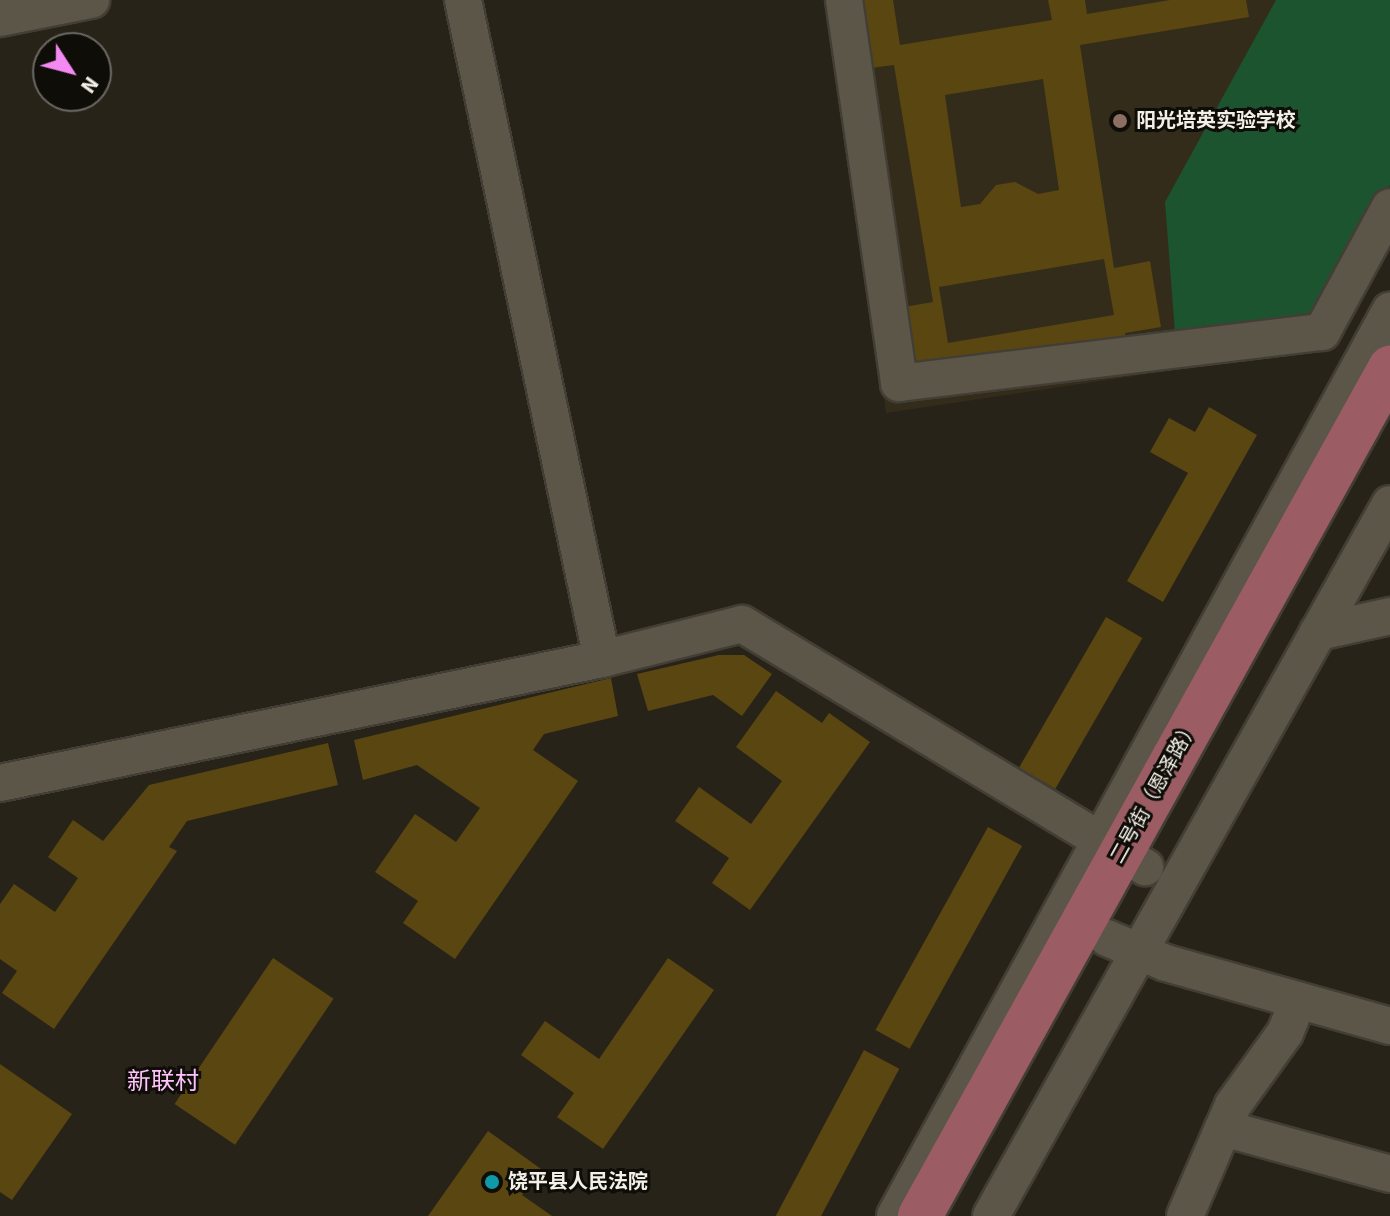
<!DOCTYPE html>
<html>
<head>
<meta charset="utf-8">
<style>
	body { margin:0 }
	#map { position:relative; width:1390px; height:1216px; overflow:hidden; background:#282318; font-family:"Source Sans 3","Noto Sans SC",sans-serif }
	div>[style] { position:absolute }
	.built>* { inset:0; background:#342c1a }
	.green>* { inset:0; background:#1b542e }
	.building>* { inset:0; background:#5a4610; transform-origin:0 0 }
	.roads { filter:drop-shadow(2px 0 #433e35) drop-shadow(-2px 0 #433e35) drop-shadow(0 2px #433e35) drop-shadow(0 -2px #433e35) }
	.minor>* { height:36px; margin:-18px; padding:0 18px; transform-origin:18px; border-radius:18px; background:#5c5649 }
	.major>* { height:44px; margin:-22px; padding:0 22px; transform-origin:22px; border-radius:22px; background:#9c5c63 }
	.dots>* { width:22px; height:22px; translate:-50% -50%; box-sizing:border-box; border:4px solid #0f0d08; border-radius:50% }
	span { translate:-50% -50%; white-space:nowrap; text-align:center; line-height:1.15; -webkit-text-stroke:6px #0f0d08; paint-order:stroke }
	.poi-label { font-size:20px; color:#f3f0e8; font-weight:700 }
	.left { translate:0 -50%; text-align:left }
	.street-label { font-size:20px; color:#f3f0e8 }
	.quarter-label { font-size:24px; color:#ffc3fc }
	.north { position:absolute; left:32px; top:32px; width:80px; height:80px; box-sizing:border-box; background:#0f0d08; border:2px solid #6a6862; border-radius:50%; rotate:126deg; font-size:22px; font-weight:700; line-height:32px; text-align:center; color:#f3f0e8 }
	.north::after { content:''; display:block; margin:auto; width:28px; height:36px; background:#f389f1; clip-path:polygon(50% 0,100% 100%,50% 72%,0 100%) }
</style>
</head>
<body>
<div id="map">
	<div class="built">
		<i style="clip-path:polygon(835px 0,1390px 0,1390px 243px,1335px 346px,886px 413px)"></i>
	</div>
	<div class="green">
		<i style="clip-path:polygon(1276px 0,1390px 0,1390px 185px,1306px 338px,1177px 359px,1165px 202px)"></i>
	</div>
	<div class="building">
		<i style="clip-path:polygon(evenodd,852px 0,893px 0,900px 45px,1052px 20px,1048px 0,1085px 0,1087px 14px,1170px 0,1246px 0,1249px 17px,1080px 45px,1114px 268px,1150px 261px,1161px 327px,1125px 333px,1127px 347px,908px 372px,898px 308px,933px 302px,894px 65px,863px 69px,852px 0,1043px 79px,1059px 190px,1038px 194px,1015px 182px,996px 185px,980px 204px,961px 207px,945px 95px,1043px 79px,852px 0,1104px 259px,1114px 315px,948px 343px,939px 287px,1104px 259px)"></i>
		<i style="clip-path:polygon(1209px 407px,1257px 435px,1163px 602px,1127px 581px,1188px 473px,1150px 452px,1169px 418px,1195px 432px)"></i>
		<i style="left:1106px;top:617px;width:42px;height:174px;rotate:30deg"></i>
		<i style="clip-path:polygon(719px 655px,744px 655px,772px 674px,742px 716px,713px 695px,648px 711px,637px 674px)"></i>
		<i style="clip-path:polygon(611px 678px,618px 716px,544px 734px,533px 750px,578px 781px,455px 959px,403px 923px,418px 901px,375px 872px,415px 814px,456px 842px,480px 808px,417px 765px,363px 780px,354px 740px)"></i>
		<i style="clip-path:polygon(776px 691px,822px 723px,829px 713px,870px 742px,750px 910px,712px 883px,729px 858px,675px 821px,699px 787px,751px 824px,782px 781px,736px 747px)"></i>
		<i style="clip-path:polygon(328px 743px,338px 785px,187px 821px,169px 847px,177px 851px,54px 1029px,2px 993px,17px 971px,0 959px,0 904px,14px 884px,55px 912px,78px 878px,48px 857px,73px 820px,103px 841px,149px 785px)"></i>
		<i style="left:988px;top:827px;width:39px;height:232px;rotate:29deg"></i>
		<i style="left:273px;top:958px;width:73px;height:176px;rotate:34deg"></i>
		<i style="clip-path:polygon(668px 958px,714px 990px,603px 1149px,557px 1117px,574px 1093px,521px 1055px,545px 1021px,599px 1059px)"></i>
		<i style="left:864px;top:1050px;width:40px;height:190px;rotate:28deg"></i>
		<i style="clip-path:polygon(0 1064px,72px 1114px,12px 1200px,0 1192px)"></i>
		<i style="clip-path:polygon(488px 1131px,541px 1169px,522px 1195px,552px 1216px,428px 1216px)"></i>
	</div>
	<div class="roads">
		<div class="minor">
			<i style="left:463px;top:0;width:673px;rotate:78.09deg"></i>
			<i style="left:844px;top:0;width:387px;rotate:81.8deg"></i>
			<i style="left:899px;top:383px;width:426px;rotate:-6.9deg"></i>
			<i style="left:1322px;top:332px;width:142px;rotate:-61.5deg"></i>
			<i style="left:0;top:18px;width:93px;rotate:-11.2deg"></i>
			<i style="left:1318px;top:632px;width:74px;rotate:-12.5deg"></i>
			<i style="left:0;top:783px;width:615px;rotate:-11.64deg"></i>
			<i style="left:602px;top:659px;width:144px;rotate:-14deg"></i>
			<i style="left:742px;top:624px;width:471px;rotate:31.1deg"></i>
			<i style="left:1107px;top:938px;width:64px;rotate:23deg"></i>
			<i style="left:1166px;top:963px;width:233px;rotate:15.7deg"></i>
			<i style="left:1223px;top:1128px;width:173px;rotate:15.4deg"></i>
			<i style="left:895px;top:1216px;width:1032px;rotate:-61.32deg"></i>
			<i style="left:991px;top:1216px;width:816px;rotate:-60.73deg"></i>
			<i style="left:1185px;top:1216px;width:121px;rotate:-66.6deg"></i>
			<i style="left:1233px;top:1105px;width:89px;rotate:-54.2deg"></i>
			<i style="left:1285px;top:1033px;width:35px;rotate:-68deg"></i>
		</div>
		<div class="major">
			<i style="left:920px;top:1216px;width:970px;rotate:-61deg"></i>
		</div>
	</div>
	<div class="dots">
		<i style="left:1120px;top:121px;background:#8d6e63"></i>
		<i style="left:492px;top:1182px;background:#0f9aa8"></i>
	</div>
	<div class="poi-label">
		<span class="left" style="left:1136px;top:121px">阳光培英实验学校</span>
		<span class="left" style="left:508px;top:1182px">饶平县人民法院</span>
	</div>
	<div class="street-label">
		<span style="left:1155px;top:792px;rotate:-61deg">二号街（恩泽路）</span>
	</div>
	<div class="quarter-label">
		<span style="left:163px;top:1082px">新联村</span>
	</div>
	<div class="north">N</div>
</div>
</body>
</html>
